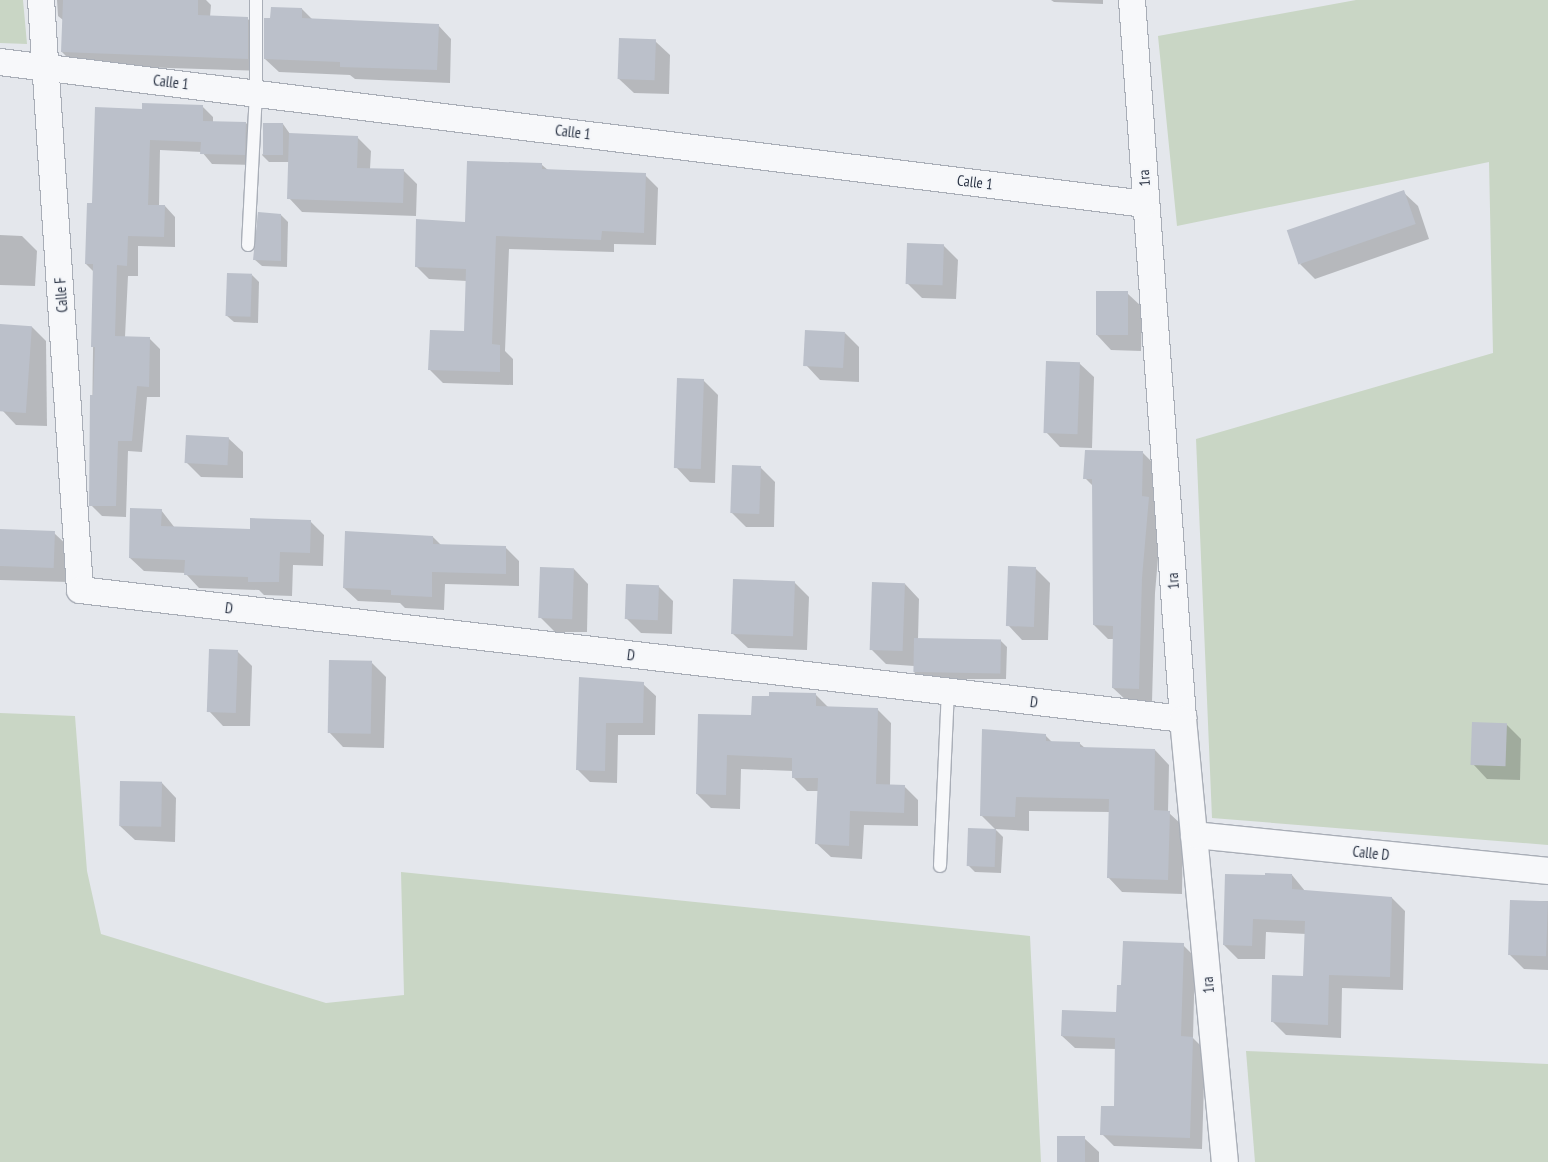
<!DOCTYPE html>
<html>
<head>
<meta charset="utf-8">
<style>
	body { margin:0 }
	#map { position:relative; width:1548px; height:1162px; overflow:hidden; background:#e4e7ec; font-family:"PT Sans Narrow",sans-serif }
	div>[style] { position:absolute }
	.green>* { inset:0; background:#c9d6c5 }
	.shadow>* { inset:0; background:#0003 }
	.building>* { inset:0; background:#bbc0ca; transform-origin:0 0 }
	.roads { filter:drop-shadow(1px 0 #a9aeb7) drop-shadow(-1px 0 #a9aeb7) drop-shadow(0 1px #a9aeb7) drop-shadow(0 -1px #a9aeb7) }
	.service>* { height:12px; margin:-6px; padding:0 6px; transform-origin:6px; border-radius:6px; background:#f7f8fa }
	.minor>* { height:26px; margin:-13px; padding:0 13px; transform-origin:13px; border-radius:13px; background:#f7f8fa }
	span { translate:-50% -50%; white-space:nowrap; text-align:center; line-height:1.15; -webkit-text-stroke:4px #f4f6f9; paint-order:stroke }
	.street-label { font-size:15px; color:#2b3445 }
</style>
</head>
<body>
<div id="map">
	<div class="green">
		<i style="clip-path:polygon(0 0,23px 0,27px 44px,0 43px)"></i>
		<i style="clip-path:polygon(1356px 0,1548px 0,1548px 845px,1212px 818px,1196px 439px,1493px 353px,1489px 162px,1177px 226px,1158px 36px)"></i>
		<i style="clip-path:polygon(0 713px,75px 716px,87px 871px,101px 934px,326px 1003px,404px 995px,401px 872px,1030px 936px,1041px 1162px,0 1162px)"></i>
		<i style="clip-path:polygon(1246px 1051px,1548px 1064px,1548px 1162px,1255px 1162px)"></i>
	</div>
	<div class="shadow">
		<i style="clip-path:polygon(57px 0,206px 0,211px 5px,210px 17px,247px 18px,260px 31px,260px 71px,75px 65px,62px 52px,63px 20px,58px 16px)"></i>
		<i style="clip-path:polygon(1051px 0,1103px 0,1103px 4px,1054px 2px)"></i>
		<i style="clip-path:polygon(302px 9px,312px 19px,438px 25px,451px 39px,450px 83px,355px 79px,350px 75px,279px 72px,265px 59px,272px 19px)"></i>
		<i style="clip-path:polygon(655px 41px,670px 55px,669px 94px,634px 93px,619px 79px)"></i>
		<i style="clip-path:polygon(202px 106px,213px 117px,213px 122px,246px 123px,257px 134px,255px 165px,212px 164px,202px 152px,160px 150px,159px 206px,165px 206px,175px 217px,175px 247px,138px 246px,138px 276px,128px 276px,125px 337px,149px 338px,160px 349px,160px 397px,147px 397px,142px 452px,128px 451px,126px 517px,102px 516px,91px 505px,94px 272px,86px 264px,93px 204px,143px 111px)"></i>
		<i style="clip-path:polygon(283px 124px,290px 134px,357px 137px,371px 151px,370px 169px,403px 170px,417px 184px,416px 216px,302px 212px,289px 198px,290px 162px,269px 162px,262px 155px)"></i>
		<i style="clip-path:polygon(542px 165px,548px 170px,645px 175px,658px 188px,656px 245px,614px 244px,614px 252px,509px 249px,505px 351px,513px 359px,513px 385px,443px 383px,430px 370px,465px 332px,467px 281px,429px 279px,416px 266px)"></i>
		<i style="clip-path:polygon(1403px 192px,1418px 206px,1429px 239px,1315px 279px,1300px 264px)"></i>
		<i style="clip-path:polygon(281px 215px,288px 222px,287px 267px,262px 266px,254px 259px)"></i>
		<i style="clip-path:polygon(0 235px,22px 236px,37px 251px,35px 286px,0 285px)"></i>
		<i style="clip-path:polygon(943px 245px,958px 260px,956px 299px,922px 298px,907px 283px)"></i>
		<i style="clip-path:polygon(252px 275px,259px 282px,258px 323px,234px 322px,226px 315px)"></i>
		<i style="clip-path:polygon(1127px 293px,1142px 307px,1141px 351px,1111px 350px,1097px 335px)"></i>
		<i style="clip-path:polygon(0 326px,32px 327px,46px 341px,47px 426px,16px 425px,2px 410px)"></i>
		<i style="clip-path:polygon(845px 333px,859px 347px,859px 382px,820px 380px,806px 365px)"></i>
		<i style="clip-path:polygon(1079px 363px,1094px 377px,1092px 448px,1060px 447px,1046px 432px)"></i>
		<i style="clip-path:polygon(703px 380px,718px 395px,715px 483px,690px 482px,676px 467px)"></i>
		<i style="clip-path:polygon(228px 438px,243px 452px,243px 478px,201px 477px,186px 462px)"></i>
		<i style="clip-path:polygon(1143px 453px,1157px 467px,1162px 512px,1155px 593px,1152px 702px,1127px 701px,1113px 688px,1114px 639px,1108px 639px,1094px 625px,1093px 486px,1085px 478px)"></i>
		<i style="clip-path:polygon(760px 467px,775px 482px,774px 527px,746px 527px,731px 512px)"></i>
		<i style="clip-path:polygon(161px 510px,175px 528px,251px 530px,310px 521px,324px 535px,323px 566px,293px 565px,292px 596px,264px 595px,259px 590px,199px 588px,185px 573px,144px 571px,130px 558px)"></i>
		<i style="clip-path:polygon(0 531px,54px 533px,69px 547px,68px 582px,0 580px)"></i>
		<i style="clip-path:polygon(433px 537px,441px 545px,506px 548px,519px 561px,519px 586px,445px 584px,444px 610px,405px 608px,400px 603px,358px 601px,344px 588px)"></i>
		<i style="clip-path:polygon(1035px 568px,1050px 583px,1048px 640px,1022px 640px,1008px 625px)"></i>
		<i style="clip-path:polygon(574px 569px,588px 584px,587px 632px,555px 632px,540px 617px)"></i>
		<i style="clip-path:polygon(794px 582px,809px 597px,807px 650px,748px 648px,733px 634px)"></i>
		<i style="clip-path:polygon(905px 584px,919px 599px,918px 639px,1000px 640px,1007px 647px,1006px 679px,921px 679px,914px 672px,914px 666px,886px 664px,872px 650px)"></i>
		<i style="clip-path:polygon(658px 586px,673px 601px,672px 634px,641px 633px,626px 618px)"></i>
		<i style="clip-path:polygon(237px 651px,252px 666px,250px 726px,223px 726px,209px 711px)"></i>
		<i style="clip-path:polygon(372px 663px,386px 677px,384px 748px,343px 747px,329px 732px)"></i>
		<i style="clip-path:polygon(580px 678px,643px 684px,656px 696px,655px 735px,618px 735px,617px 783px,590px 782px,577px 769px)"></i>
		<i style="clip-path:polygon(816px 695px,829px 708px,877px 709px,891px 723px,890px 786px,904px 786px,918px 800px,918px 826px,864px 825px,862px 859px,831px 857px,816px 843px,819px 791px,807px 791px,793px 777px,793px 771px,741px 769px,740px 809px,711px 808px,697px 794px,752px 716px)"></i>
		<i style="clip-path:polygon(1506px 724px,1521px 739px,1520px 780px,1487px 779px,1473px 764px)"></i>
		<i style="clip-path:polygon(1046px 736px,1052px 742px,1079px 743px,1085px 748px,1155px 750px,1169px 765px,1168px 812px,1183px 826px,1182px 894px,1122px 892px,1108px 877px,1110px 812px,1029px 811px,1029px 831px,995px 829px,1003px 837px,1001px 873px,975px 872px,968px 865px,996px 830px,981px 815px)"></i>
		<i style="clip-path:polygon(162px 783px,176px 798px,175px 842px,135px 840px,120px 826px)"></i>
		<i style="clip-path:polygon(1292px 875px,1305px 891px,1392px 898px,1405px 911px,1403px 990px,1342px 988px,1341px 1038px,1286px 1035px,1272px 1021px,1304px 978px,1306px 934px,1266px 932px,1265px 959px,1238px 959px,1224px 945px)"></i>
		<i style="clip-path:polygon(1511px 901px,1548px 901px,1548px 970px,1524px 969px,1510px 955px)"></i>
		<i style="clip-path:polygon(1183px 945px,1195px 957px,1193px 1038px,1205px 1050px,1202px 1149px,1114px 1146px,1102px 1134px,1115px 1108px,1116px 1049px,1075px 1048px,1062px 1036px,1118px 1013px,1123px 987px)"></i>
		<i style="clip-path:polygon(1084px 1138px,1099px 1152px,1099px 1162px,1058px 1162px)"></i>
	</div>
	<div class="building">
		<i style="clip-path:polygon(63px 0,198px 0,198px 15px,248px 17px,248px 59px,61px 52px)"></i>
		<i style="clip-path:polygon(271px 7px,302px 8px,302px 18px,439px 24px,437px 70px,340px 67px,340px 62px,264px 59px,264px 18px,270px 18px)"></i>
		<i style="left:619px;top:38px;width:37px;height:41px;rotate:2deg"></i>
		<i style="clip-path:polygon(142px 103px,203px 105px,203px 121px,246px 122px,245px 155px,200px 154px,201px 142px,150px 140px,148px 205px,165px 205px,164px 237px,128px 236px,127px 266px,117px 265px,115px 336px,150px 337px,149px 387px,137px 386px,132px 441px,118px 441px,116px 506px,89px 506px,90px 395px,93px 395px,95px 347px,91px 347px,93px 264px,85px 264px,87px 203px,92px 203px,95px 107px,142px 109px)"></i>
		<i style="left:263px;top:123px;width:20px;height:32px"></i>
		<i style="clip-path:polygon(289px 133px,358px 136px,357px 168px,404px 169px,403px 203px,287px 199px)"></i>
		<i style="clip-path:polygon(467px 161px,542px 163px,542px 169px,646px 173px,644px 233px,602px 231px,601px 240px,496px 236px,492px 344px,500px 345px,500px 372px,428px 370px,430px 330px,464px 331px,466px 269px,415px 267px,416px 219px,465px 222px)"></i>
		<i style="left:1404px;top:190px;width:36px;height:124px;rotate:71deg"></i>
		<i style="clip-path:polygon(258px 212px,281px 214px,281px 261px,253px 260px)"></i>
		<i style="left:907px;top:243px;width:37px;height:41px;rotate:2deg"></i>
		<i style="left:227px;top:273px;width:25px;height:43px;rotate:2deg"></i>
		<i style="left:1096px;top:291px;width:32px;height:44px"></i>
		<i style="left:0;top:324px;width:32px;height:87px;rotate:4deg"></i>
		<i style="left:805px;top:330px;width:40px;height:36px;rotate:3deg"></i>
		<i style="left:1046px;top:361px;width:34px;height:72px;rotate:2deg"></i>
		<i style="left:677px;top:378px;width:27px;height:90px;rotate:2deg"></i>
		<i style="left:186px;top:435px;width:43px;height:28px;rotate:3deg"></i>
		<i style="clip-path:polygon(1085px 450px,1143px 451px,1142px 496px,1149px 497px,1142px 578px,1139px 689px,1112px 688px,1113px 626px,1093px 625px,1092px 479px,1083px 479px)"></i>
		<i style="left:732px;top:465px;width:29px;height:48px;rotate:2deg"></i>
		<i style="clip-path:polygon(130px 508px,162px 509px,161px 526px,250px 529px,250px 518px,311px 520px,310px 553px,280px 552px,279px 582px,248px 582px,248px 577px,184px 575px,185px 560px,129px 558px)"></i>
		<i style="left:0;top:529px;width:55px;height:37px;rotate:2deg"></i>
		<i style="clip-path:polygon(345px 531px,433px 536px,433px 544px,506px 546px,506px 574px,432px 572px,432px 597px,391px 595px,391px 590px,343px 588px)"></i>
		<i style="left:1008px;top:566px;width:28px;height:60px;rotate:2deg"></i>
		<i style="left:540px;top:567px;width:34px;height:51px;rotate:2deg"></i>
		<i style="left:733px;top:579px;width:62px;height:55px;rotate:2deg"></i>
		<i style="left:872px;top:582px;width:33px;height:68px;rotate:2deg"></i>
		<i style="left:626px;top:584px;width:33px;height:35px;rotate:2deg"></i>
		<i style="left:914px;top:638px;width:87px;height:34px;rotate:1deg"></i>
		<i style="left:209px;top:649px;width:29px;height:63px;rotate:2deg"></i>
		<i style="left:329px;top:660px;width:43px;height:73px;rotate:1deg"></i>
		<i style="clip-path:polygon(579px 677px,644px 682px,643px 723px,606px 723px,605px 771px,576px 770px)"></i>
		<i style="clip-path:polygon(769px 692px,816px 693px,816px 706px,878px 708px,876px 784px,905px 785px,904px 813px,850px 811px,849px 846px,815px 844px,818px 778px,792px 778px,792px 758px,727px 755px,726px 795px,696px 794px,698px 714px,751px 715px,752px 696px,769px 696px)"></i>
		<i style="left:1472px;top:722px;width:35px;height:43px;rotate:2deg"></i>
		<i style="clip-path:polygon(982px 729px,1046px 734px,1046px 741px,1080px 742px,1080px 747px,1155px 749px,1154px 810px,1170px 811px,1168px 880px,1107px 878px,1109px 799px,1016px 797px,1015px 817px,980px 816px)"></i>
		<i style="left:120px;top:781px;width:42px;height:45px;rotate:1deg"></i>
		<i style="left:968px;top:828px;width:28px;height:38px;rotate:2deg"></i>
		<i style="clip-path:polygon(1265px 873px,1292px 874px,1292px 889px,1392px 897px,1390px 977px,1329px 975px,1328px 1025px,1271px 1022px,1272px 975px,1303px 976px,1305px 921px,1253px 919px,1252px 946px,1223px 945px,1225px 874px,1265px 875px)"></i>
		<i style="left:1510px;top:900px;width:38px;height:55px;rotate:2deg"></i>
		<i style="clip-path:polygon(1123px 941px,1184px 943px,1181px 1036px,1193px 1037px,1190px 1138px,1100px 1135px,1101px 1106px,1114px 1106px,1115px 1038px,1061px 1036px,1062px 1010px,1116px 1012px,1117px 985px,1121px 985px)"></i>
		<i style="left:1057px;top:1136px;width:28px;height:26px"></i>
	</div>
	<div class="roads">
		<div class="service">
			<i style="left:248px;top:245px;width:152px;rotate:-87deg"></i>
			<i style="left:256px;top:93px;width:93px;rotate:-90deg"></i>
			<i style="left:940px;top:866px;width:174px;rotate:-87.4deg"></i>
		</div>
		<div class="minor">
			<i style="left:41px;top:0;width:591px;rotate:86.22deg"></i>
			<i style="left:80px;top:590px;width:1111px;rotate:6.67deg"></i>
			<i style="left:1132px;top:0;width:721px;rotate:85.94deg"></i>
			<i style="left:1183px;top:719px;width:445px;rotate:84.6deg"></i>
			<i style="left:0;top:62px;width:1154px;rotate:7.07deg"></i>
			<i style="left:1194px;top:835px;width:356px;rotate:5.8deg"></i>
		</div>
	</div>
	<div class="street-label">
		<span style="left:171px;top:82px;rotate:7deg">Calle 1</span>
		<span style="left:573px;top:132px;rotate:7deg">Calle 1</span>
		<span style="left:1144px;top:178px;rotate:-94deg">1ra</span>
		<span style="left:975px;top:182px;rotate:7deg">Calle 1</span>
		<span style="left:61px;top:295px;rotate:-94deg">Calle F</span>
		<span style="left:1173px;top:581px;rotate:-94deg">1ra</span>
		<span style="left:229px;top:608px;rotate:7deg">D</span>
		<span style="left:631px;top:655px;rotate:7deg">D</span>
		<span style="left:1034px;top:702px;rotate:7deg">D</span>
		<span style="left:1371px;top:853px;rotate:6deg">Calle D</span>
		<span style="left:1208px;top:985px;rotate:-95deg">1ra</span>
	</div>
</div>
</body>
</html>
